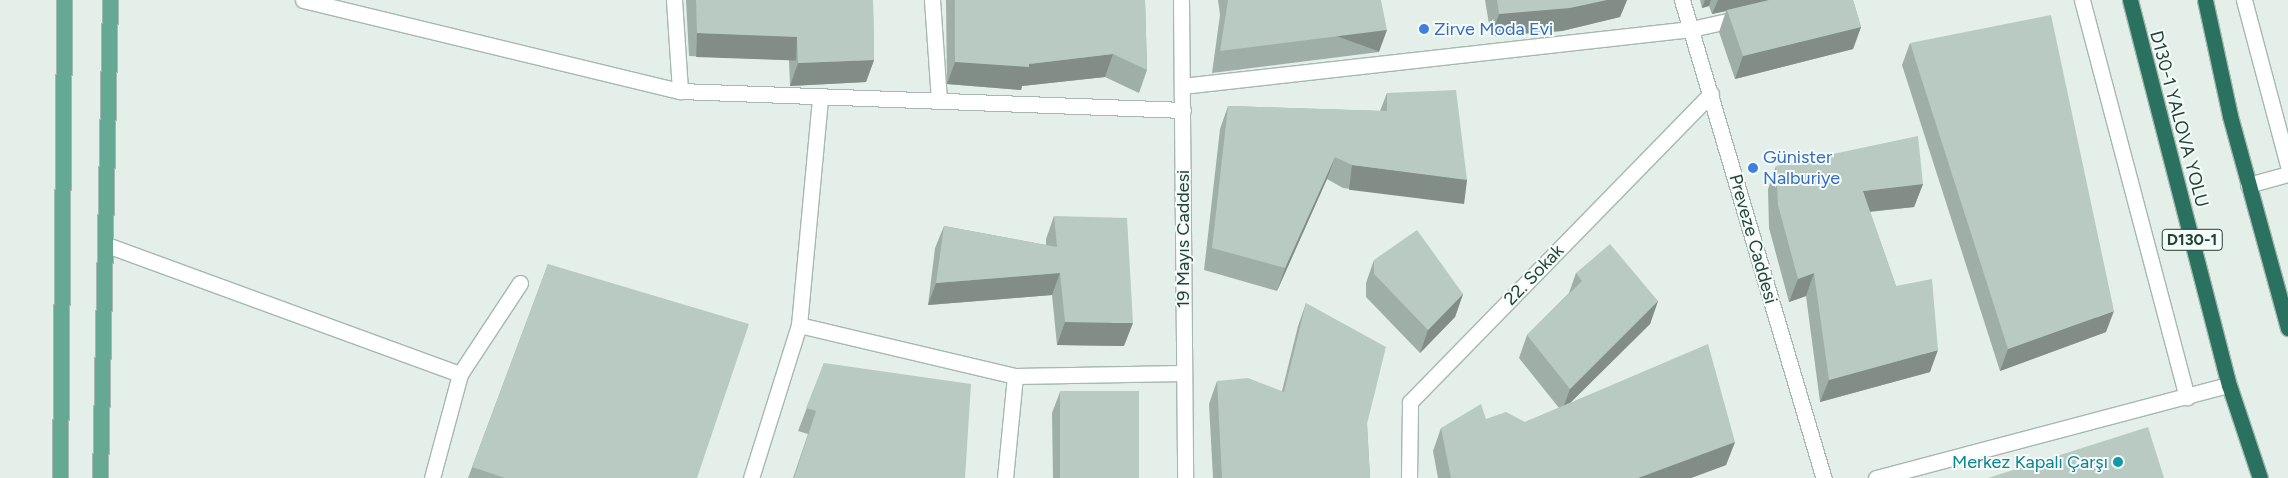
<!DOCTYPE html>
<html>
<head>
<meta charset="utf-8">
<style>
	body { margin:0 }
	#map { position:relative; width:2288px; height:478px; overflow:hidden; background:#e4efea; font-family:Figtree,sans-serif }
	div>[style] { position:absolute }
	.roads { filter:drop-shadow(1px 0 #a6b8b1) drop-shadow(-1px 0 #a6b8b1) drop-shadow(0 1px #a6b8b1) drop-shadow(0 -1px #a6b8b1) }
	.minor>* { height:15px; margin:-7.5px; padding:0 7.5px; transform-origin:7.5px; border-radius:7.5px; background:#fff }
	.major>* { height:15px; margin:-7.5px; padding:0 7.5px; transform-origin:7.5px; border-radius:7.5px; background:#65a893 }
	.highway>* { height:15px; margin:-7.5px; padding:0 7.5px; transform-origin:7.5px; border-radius:7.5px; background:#2b715f }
	.wall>* { inset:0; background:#9faea7 }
	.shaded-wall>* { inset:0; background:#828d88; transform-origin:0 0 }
	.building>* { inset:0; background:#b9cac2; transform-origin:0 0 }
	.dots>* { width:14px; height:14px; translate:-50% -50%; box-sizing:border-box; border:2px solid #f5fbf8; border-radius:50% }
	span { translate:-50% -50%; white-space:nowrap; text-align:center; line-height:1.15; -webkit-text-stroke:4px #f5fbf8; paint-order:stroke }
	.shield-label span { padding:1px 4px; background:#f5fbf8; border:1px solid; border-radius:4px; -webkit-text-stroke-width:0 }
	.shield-label { font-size:16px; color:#224338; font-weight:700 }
	.shop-label { font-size:18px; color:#366cbe }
	.left { translate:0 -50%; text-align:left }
	.street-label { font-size:18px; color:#224338 }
	.culture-label { font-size:18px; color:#0d838f }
	.right { translate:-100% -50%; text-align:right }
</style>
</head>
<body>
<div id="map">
	<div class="roads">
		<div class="minor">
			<i style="left:303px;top:0;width:388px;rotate:13.6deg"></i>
			<i style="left:680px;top:91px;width:503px;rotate:2.16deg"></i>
			<i style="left:674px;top:0;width:91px;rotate:86.2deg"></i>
			<i style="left:932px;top:0;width:101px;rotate:86deg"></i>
			<i style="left:1181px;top:0;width:478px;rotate:89.5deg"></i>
			<i style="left:1682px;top:0;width:499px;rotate:73.5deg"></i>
			<i style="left:2082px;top:0;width:411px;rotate:75.2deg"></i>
			<i style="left:2244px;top:0;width:171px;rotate:75.1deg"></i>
			<i style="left:1182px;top:86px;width:512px;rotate:-6.39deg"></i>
			<i style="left:1691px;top:29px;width:51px;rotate:-12.4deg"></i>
			<i style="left:2248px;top:185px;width:41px;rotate:-15.4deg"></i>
			<i style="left:107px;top:245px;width:376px;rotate:20.1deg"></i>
			<i style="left:799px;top:325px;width:222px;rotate:13.3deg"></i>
			<i style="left:1015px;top:376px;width:169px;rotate:-1deg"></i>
			<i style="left:432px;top:478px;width:108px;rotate:-74.9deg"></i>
			<i style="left:460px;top:374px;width:109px;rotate:-56.6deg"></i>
			<i style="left:751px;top:478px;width:160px;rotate:-72.6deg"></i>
			<i style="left:799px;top:325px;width:229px;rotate:-84.7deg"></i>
			<i style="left:1005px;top:478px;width:102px;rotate:-84.4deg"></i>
			<i style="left:1409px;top:478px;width:76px;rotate:-89.2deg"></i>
			<i style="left:1410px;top:402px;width:431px;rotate:-45.7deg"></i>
			<i style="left:1876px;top:478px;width:365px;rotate:-14.8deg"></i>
		</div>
		<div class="major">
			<i style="left:60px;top:478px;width:478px;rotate:-89.5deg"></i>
			<i style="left:100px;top:478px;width:478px;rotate:-88.8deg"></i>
		</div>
		<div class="highway">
			<i style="left:2130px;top:0;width:398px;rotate:75.6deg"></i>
			<i style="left:2229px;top:385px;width:98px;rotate:71.6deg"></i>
			<i style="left:2205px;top:0;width:119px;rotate:77.8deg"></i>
			<i style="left:2230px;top:116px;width:220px;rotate:74.7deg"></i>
		</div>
	</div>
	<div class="wall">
		<i style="clip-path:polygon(686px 0,873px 0,874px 60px,866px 82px,790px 86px,789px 60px,689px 56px)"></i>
		<i style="clip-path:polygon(946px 0,1145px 0,1147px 70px,1139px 93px,1105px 77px,1022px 86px,1021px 90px,947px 84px)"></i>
		<i style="clip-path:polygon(1218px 0,1381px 0,1379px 52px,1212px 73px,1220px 15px)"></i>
		<i style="clip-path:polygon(1485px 0,1627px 0,1620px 17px,1562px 31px,1491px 36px)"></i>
		<i style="clip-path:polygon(1700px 0,1853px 0,1861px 27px,1853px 49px,1735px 79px,1719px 32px,1726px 11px,1712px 14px,1709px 6px,1702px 8px)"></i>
		<i style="clip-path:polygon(1910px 43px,2106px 332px,2000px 371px,1902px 65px)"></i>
		<i style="clip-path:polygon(1387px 93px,1459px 203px,1343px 188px,1327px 179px,1277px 291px,1204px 270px,1220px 129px,1228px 106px,1380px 111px)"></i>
		<i style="clip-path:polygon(1776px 166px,1923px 184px,1914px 207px,1870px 212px,1896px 286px,1930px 372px,1820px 402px,1806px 296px,1789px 302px,1769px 228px,1768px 189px)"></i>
		<i style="clip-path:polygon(1054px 216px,1124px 346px,1057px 345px,1052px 295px,928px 305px,935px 248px,944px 226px,1046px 245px,1046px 239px)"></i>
		<i style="clip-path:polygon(1374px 260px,1463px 294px,1455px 317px,1420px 353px,1366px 297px,1366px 283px)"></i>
		<i style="clip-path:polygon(548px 264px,697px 478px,468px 478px)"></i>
		<i style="clip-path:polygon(1576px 273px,1658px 301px,1650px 324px,1570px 403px,1735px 442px,1726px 465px,1691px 478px,1438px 478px,1433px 451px,1441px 428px,1486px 419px,1525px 422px,1559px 408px,1519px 358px,1527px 335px,1569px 293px)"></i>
		<i style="clip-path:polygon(1306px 303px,1367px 424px,1370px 478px,1213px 478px,1209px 404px,1217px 381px,1282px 391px,1298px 326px)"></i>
		<i style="clip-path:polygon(824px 363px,965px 478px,793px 478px,808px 434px,798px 431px)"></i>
		<i style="clip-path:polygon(1060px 392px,1139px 478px,1053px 478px,1052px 413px)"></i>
	</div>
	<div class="shaded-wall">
		<i style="clip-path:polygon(1607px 0,1627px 0,1620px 17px,1562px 31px,1491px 36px,1499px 14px)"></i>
		<i style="clip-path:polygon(1705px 0,1711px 0,1709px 6px,1702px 8px)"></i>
		<i style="clip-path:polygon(1718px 0,1776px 0,1727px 10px,1726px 11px,1712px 14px)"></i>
		<i style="clip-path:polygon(1861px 27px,1853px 49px,1735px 79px,1743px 56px)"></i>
		<i style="left:1387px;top:30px;width:23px;height:168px;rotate:110deg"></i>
		<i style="left:697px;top:33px;width:100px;height:24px;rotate:2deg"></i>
		<i style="clip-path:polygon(1113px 54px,1105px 77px,1022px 86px,1021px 90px,947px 84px,955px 62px,1029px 64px)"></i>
		<i style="clip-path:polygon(874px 60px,866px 82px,790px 86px,798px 63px)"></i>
		<i style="clip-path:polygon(1335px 157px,1327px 179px,1277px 291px,1285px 268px)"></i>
		<i style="left:1352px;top:165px;width:116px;height:25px;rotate:7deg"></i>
		<i style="clip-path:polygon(1923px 184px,1914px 207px,1855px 213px,1863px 191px)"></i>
		<i style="clip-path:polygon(1060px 273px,1052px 295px,928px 305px,936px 283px)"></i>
		<i style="clip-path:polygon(1814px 273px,1806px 296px,1789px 302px,1798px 279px)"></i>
		<i style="clip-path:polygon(1463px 294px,1455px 317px,1420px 353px,1428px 330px)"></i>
		<i style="clip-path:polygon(1658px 301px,1650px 324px,1562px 411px,1570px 389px)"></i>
		<i style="clip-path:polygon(2114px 311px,2106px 332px,2000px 371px,2008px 349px)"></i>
		<i style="clip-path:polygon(1065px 322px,1133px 323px,1124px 346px,1057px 345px)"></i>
		<i style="clip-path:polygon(1938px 350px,1930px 372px,1820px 402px,1829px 380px)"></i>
		<i style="clip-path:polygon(1735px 442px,1726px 465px,1691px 478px,1638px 478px)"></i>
	</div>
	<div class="building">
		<i style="clip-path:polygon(696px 0,873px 0,874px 60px,798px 63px,797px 37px,697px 33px)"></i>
		<i style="clip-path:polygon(955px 0,1145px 0,1147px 70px,1113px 54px,1029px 64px,1029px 67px,955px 62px)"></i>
		<i style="clip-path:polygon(1228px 0,1381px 0,1387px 30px,1220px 51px)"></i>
		<i style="clip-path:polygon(1497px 0,1607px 0,1570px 8px,1499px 14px)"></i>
		<i style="clip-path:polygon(1769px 0,1853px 0,1861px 27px,1743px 56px,1727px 10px)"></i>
		<i style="clip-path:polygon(2051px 15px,2114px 311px,2008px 349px,1910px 43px)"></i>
		<i style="clip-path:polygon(1456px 90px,1467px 180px,1352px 165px,1335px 157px,1285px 268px,1212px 248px,1228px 106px,1387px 111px,1387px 93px)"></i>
		<i style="clip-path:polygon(1918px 136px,1923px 184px,1863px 191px,1896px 286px,1932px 279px,1938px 350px,1829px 380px,1814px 273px,1798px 279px,1778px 205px,1776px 166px)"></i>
		<i style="clip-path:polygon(1054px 216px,1127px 218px,1133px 323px,1065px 322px,1060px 273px,936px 283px,944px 226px,1057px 247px)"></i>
		<i style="clip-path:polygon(1417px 230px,1463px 294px,1428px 330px,1374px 274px,1374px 260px)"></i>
		<i style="clip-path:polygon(1610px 244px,1658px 301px,1570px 389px,1527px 335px,1582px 281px,1576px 273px)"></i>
		<i style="clip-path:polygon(548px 264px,749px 324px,697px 478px,505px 478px,472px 467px)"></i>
		<i style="clip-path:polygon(1306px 303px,1386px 347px,1367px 424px,1370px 478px,1222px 478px,1217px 381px,1248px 378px,1284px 392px)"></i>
		<i style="clip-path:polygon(1708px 344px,1735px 442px,1638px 478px,1451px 478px,1441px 428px,1481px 404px,1486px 419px,1506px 412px,1525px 422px)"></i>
		<i style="clip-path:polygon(824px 363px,971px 384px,965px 478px,794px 478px,816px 411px,806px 408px)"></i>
		<i style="left:1139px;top:391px;width:87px;height:79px;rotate:90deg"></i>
		<i style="clip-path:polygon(2148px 427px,2164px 478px,1988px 478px)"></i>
	</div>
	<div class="dots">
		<i style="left:1424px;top:29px;background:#3f7fe0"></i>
		<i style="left:1753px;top:168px;background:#3f7fe0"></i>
		<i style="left:2118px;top:462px;background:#0f9aa8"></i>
	</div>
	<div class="shield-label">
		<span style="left:2192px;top:240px">D130-1</span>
	</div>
	<div class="shop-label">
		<span class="left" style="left:1434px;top:29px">Zirve Moda Evi</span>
		<span class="left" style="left:1763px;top:168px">Günister<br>Nalburiye</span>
	</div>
	<div class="street-label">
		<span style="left:2179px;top:119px;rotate:75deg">D130-1 YALOVA YOLU</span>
		<span style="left:1183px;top:239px;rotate:-90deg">19 Mayıs Caddesi</span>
		<span style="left:1753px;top:239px;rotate:74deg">Preveze Caddesi</span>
		<span style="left:1534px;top:275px;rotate:-46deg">22. Sokak</span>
	</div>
	<div class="culture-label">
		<span class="right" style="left:2108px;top:462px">Merkez Kapalı Çarşı</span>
	</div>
</div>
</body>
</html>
